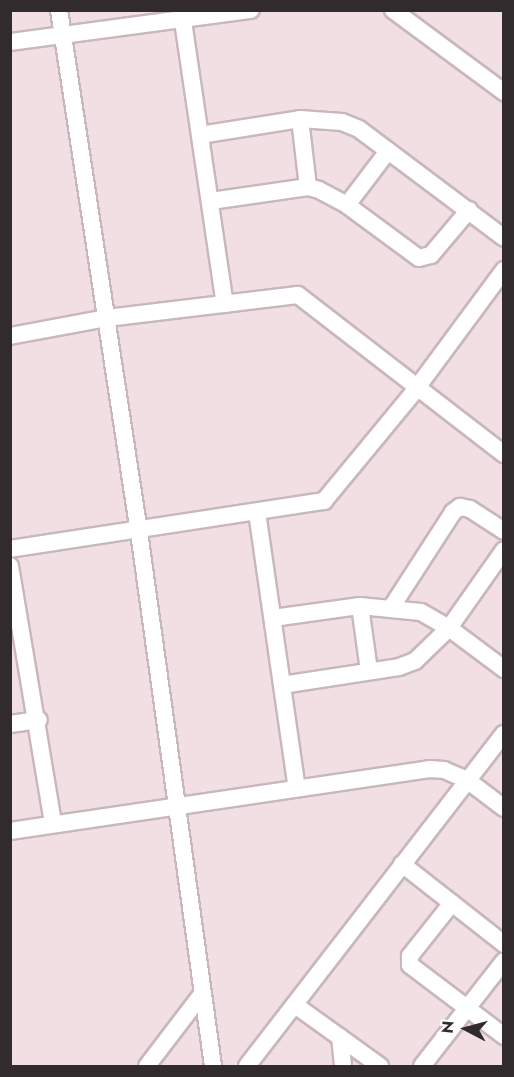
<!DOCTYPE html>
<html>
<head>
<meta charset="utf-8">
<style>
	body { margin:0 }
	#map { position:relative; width:514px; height:1077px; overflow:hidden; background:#f1dfe3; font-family:Jost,sans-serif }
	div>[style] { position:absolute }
	.roads { filter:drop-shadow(2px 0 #c8b7bb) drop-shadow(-2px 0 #c8b7bb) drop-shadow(0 2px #c8b7bb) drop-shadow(0 -2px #c8b7bb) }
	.minor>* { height:16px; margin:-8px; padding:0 8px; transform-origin:8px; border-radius:8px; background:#fff }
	span { translate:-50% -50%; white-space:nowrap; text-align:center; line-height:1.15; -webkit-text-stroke:4.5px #fff; paint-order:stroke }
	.frame { position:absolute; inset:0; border:12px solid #322b2d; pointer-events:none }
	.north { position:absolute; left:436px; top:999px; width:60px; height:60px; -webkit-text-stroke:4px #fff; paint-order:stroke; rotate:276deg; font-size:16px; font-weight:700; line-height:24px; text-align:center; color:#322b2d }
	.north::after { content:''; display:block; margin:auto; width:21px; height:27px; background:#322b2d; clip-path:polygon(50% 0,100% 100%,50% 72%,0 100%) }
</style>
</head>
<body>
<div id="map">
	<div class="roads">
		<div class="minor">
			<i style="left:59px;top:10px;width:528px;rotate:81.29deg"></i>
			<i style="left:139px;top:532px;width:539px;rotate:82.11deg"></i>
			<i style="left:393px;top:10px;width:138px;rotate:36.5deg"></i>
			<i style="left:183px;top:21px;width:286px;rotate:81.6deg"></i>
			<i style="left:10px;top:42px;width:243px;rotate:-7.6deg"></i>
			<i style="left:300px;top:119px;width:68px;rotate:83.3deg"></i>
			<i style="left:200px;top:135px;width:101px;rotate:-9.1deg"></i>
			<i style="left:300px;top:119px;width:42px;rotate:4.1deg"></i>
			<i style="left:342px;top:122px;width:18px;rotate:22deg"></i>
			<i style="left:359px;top:129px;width:181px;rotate:36.9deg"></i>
			<i style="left:211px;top:201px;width:98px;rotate:-8.2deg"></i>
			<i style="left:308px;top:187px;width:11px;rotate:15deg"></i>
			<i style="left:319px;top:190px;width:32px;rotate:28deg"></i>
			<i style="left:347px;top:205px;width:89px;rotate:36.4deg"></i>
			<i style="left:419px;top:258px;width:12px;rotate:-14deg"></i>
			<i style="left:431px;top:255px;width:59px;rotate:-49.8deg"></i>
			<i style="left:347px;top:205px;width:68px;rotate:-52.8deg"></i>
			<i style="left:10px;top:336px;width:99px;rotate:-10.5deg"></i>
			<i style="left:107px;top:318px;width:192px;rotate:-6.9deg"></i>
			<i style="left:298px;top:295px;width:260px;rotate:37.7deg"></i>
			<i style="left:257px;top:512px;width:279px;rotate:81.8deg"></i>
			<i style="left:10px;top:549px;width:318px;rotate:-8.7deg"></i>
			<i style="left:324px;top:501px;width:140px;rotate:-50.5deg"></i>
			<i style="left:413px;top:393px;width:153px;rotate:-53.5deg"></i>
			<i style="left:10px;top:566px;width:261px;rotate:80.5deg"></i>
			<i style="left:360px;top:606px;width:66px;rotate:82.1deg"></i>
			<i style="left:391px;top:608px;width:114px;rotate:-57.1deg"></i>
			<i style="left:453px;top:512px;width:9px;rotate:-36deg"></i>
			<i style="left:460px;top:507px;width:10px;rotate:11deg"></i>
			<i style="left:470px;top:509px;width:40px;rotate:32.9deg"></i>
			<i style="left:273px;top:618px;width:88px;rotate:-7.9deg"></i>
			<i style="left:360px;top:606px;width:61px;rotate:5.6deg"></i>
			<i style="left:421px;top:612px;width:32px;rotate:30deg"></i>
			<i style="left:449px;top:628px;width:69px;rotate:36.7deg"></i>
			<i style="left:282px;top:685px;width:118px;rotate:-8.7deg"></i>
			<i style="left:399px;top:667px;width:17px;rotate:-21deg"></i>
			<i style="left:415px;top:661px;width:47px;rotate:-44.1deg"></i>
			<i style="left:449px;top:628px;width:95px;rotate:-54.8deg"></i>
			<i style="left:10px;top:724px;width:29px;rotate:-8deg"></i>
			<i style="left:10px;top:831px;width:424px;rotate:-8.4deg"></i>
			<i style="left:429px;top:769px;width:15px;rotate:4deg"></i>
			<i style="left:444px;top:770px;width:25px;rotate:23deg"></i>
			<i style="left:467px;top:780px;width:46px;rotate:37.1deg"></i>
			<i style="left:402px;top:864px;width:130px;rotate:38.1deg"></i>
			<i style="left:452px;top:903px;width:68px;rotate:128.4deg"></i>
			<i style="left:410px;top:956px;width:9px;rotate:90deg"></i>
			<i style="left:410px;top:965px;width:118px;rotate:37.1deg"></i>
			<i style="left:295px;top:1005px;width:105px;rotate:35.7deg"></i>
			<i style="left:340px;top:1037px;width:29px;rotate:84deg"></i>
			<i style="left:147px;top:1066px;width:91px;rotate:-52.6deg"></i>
			<i style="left:247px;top:1066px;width:420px;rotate:-52.3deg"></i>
			<i style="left:422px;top:1066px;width:133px;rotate:-52deg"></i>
		</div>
	</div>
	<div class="frame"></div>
	<div class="north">N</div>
</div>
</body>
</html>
